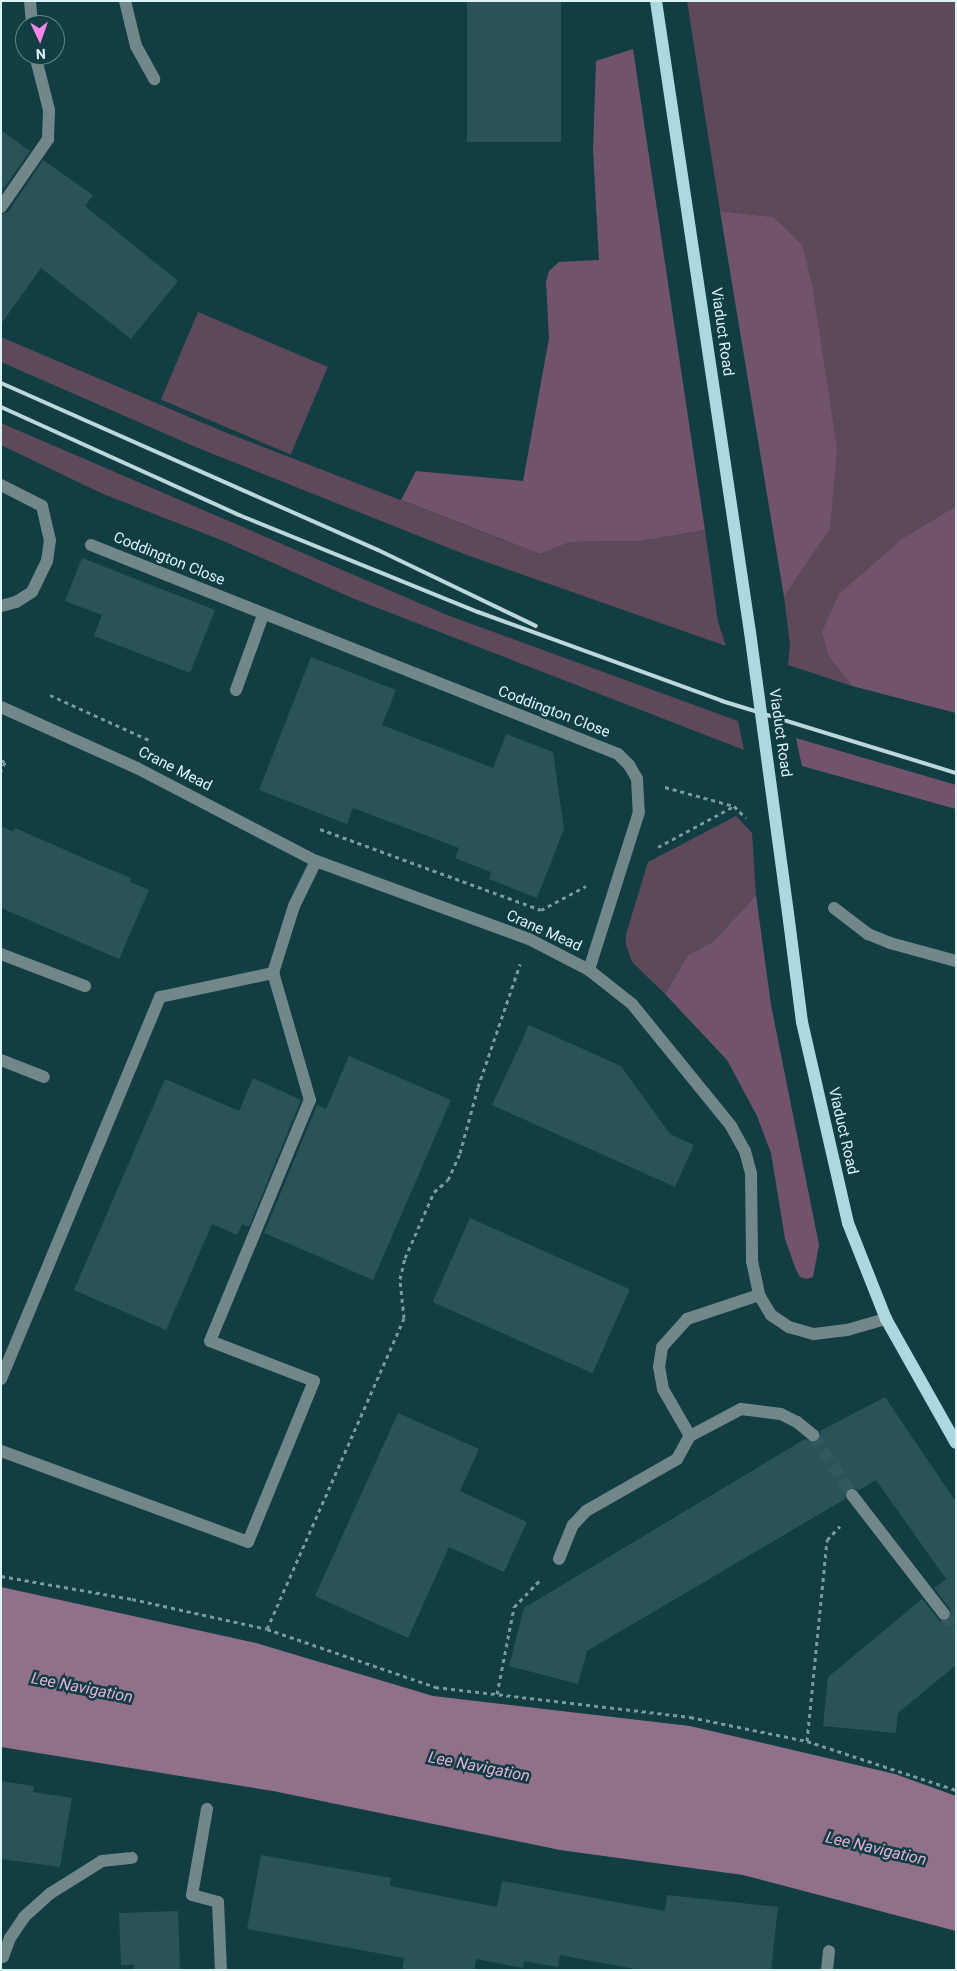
<!DOCTYPE html>
<html>
<head>
<meta charset="utf-8">
<style>
	body { margin:0 }
	#map { position:relative; width:957px; height:1971px; overflow:hidden; background:#113d43; font-family:Roboto,sans-serif }
	div>[style] { position:absolute }
	.green>* { inset:0; background:#5e495a; transform-origin:0 0 }
	.forest>* { inset:0; background:#72536c }
	.water>* { inset:0; background:#91718a }
	.building>* { inset:0; background:#2a5359; transform-origin:0 0 }
	.minor-tunnel>* { height:12px; margin-top:-6px; transform-origin:0; background:repeating-linear-gradient(90deg,#30585e 0 12px,transparent 0 18px) }
	.path>* { height:3px; margin-top:-1.5px; transform-origin:0; background:repeating-linear-gradient(90deg,#799a9f 0 4px,transparent 0 8px) }
	.minor>* { height:12px; margin:-6px; padding:0 6px; transform-origin:6px; border-radius:6px; background:#72878a }
	.major>* { height:12px; margin:-6px; padding:0 6px; transform-origin:6px; border-radius:6px; background:#add8df }
	.rail>* { height:4px; margin:-2px; padding:0 2px; transform-origin:2px; border-radius:2px; background:#bdd7db }
	.major-bridge>* { height:12px; margin:-6px; padding:0 6px; transform-origin:6px; border-radius:6px; background:#add8df }
	span { translate:-50% -50%; white-space:nowrap; text-align:center; line-height:1.15; -webkit-text-stroke:5px #113d43; paint-order:stroke }
	.street-label { font-size:15px; color:#ddf4f7 }
	.water-label { font-size:16px; color:#e5afdb; font-style:italic }
	.frame { position:absolute; inset:0; border:2px solid #ddf4f7; pointer-events:none }
	.north { position:absolute; left:15px; top:15px; width:50px; height:50px; box-sizing:border-box; background:#113d43; border:1px solid #63868b; border-radius:50%; rotate:177deg; font-size:14px; font-weight:700; line-height:20px; text-align:center; color:#ddf4f7 }
	.north::after { content:''; display:block; margin:auto; width:18px; height:22px; background:#f987e8; clip-path:polygon(50% 0,100% 100%,50% 72%,0 100%) }
</style>
</head>
<body>
<div id="map">
	<div class="green">
		<i style="clip-path:polygon(687px 1px,956px 1px,956px 506px,903px 538px,829px 657px,852px 686px,788px 665px,790px 645px,784px 597px,830px 529px,773px 217px,720px 211px)"></i>
		<i style="left:198px;top:312px;width:141px;height:95px;rotate:23deg"></i>
		<i style="clip-path:polygon(1px 337px,222px 431px,540px 554px,570px 542px,642px 541px,705px 530px,718px 622px,726px 646px,464px 554px,198px 448px,1px 362px)"></i>
		<i style="clip-path:polygon(1px 423px,447px 615px,738px 721px,744px 750px,352px 598px,221px 540px,103px 494px,1px 445px)"></i>
		<i style="clip-path:polygon(736px 816px,752px 833px,756px 895px,714px 941px,688px 955px,665px 994px,632px 962px,626px 945px,626px 934px,648px 862px)"></i>
	</div>
	<div class="forest">
		<i style="clip-path:polygon(633px 49px,705px 530px,642px 541px,570px 542px,540px 554px,401px 500px,416px 471px,523px 481px,549px 338px,546px 282px,549px 271px,559px 262px,599px 260px,593px 150px,596px 61px)"></i>
		<i style="clip-path:polygon(720px 211px,773px 217px,802px 245px,812px 284px,837px 448px,830px 529px,784px 597px)"></i>
		<i style="clip-path:polygon(956px 506px,956px 713px,852px 686px,829px 657px,822px 632px,839px 594px,903px 538px)"></i>
		<i style="clip-path:polygon(796px 738px,956px 785px,956px 809px,802px 766px)"></i>
		<i style="clip-path:polygon(756px 895px,771px 1005px,819px 1245px,813px 1277px,806px 1279px,800px 1277px,796px 1270px,785px 1239px,771px 1153px,757px 1116px,727px 1060px,665px 994px,688px 955px,714px 941px)"></i>
	</div>
	<div class="water">
		<i style="clip-path:polygon(1px 1587px,256px 1643px,433px 1696px,690px 1726px,895px 1774px,956px 1796px,956px 1931px,743px 1875px,560px 1850px,273px 1791px,1px 1747px)"></i>
	</div>
	<div class="building">
		<i style="left:467px;top:1px;width:94px;height:141px"></i>
		<i style="clip-path:polygon(1px 130px,30px 151px,1px 192px)"></i>
		<i style="clip-path:polygon(43px 160px,93px 195px,85px 206px,178px 281px,131px 339px,41px 268px,1px 324px,1px 215px,8px 212px)"></i>
		<i style="clip-path:polygon(82px 558px,215px 610px,190px 673px,94px 636px,102px 615px,65px 601px)"></i>
		<i style="clip-path:polygon(311px 657px,396px 690px,382px 725px,493px 768px,506px 734px,553px 752px,564px 829px,537px 898px,489px 879px,491px 872px,455px 858px,459px 848px,353px 808px,347px 824px,259px 790px)"></i>
		<i style="clip-path:polygon(1px 826px,13px 832px,15px 828px,88px 860px,131px 878px,130px 882px,149px 890px,119px 959px,1px 908px)"></i>
		<i style="clip-path:polygon(529px 1025px,621px 1066px,670px 1134px,694px 1145px,675px 1187px,492px 1105px)"></i>
		<i style="clip-path:polygon(349px 1056px,451px 1100px,373px 1280px,264px 1233px,317px 1105px,326px 1109px)"></i>
		<i style="clip-path:polygon(253px 1078px,301px 1100px,249px 1227px,242px 1224px,237px 1235px,212px 1224px,166px 1330px,74px 1290px,165px 1079px,239px 1111px)"></i>
		<i style="left:470px;top:1218px;width:175px;height:92px;rotate:24deg"></i>
		<i style="clip-path:polygon(885px 1397px,956px 1502px,956px 1665px,898px 1713px,896px 1733px,823px 1726px,828px 1677px,922px 1599px,940px 1621px,946px 1622px,952px 1617px,950px 1609px,934px 1588px,946px 1579px,876px 1480px,859px 1490px,847px 1488px,845px 1499px,587px 1651px,578px 1684px,509px 1666px,524px 1608px,805px 1439px,816px 1442px,821px 1437px,820px 1431px)"></i>
		<i style="clip-path:polygon(398px 1413px,479px 1449px,460px 1491px,527px 1522px,504px 1572px,449px 1547px,408px 1638px,315px 1596px)"></i>
		<i style="clip-path:polygon(1px 1781px,34px 1786px,33px 1792px,72px 1798px,60px 1867px,1px 1859px)"></i>
		<i style="clip-path:polygon(261px 1855px,391px 1878px,390px 1886px,497px 1907px,502px 1881px,665px 1911px,667px 1895px,778px 1907px,771px 1970px,640px 1970px,560px 1955px,558px 1967px,524px 1961px,523px 1968px,476px 1959px,474px 1970px,402px 1970px,404px 1958px,247px 1929px)"></i>
		<i style="clip-path:polygon(178px 1911px,180px 1970px,134px 1970px,134px 1965px,121px 1965px,119px 1913px)"></i>
	</div>
	<div class="minor-tunnel">
		<i style="left:813px;top:1435px;width:72px;rotate:57deg"></i>
		<i style="left:944px;top:1614px;width:20px;rotate:53deg"></i>
	</div>
	<div class="path">
		<i style="left:50px;top:695px;width:109px;rotate:24.4deg"></i>
		<i style="left:1px;top:760px;width:4px;rotate:27deg"></i>
		<i style="left:5px;top:762px;width:10px;rotate:114deg"></i>
		<i style="left:665px;top:787px;width:72px;rotate:15.4deg"></i>
		<i style="left:734px;top:806px;width:17px;rotate:45deg"></i>
		<i style="left:320px;top:829px;width:235px;rotate:20.1deg"></i>
		<i style="left:541px;top:910px;width:51px;rotate:-28.1deg"></i>
		<i style="left:658px;top:847px;width:86px;rotate:-28.3deg"></i>
		<i style="left:1px;top:1576px;width:133px;rotate:10deg"></i>
		<i style="left:132px;top:1599px;width:138px;rotate:12.5deg"></i>
		<i style="left:267px;top:1629px;width:178px;rotate:19deg"></i>
		<i style="left:435px;top:1687px;width:257px;rotate:6.7deg"></i>
		<i style="left:690px;top:1717px;width:119px;rotate:11.6deg"></i>
		<i style="left:807px;top:1741px;width:157px;rotate:18.2deg"></i>
		<i style="left:267px;top:1629px;width:340px;rotate:-66.2deg"></i>
		<i style="left:404px;top:1318px;width:39px;rotate:-96deg"></i>
		<i style="left:400px;top:1279px;width:22px;rotate:-77deg"></i>
		<i style="left:405px;top:1258px;width:72px;rotate:-66.3deg"></i>
		<i style="left:434px;top:1192px;width:18px;rotate:-41deg"></i>
		<i style="left:448px;top:1180px;width:30px;rotate:-66deg"></i>
		<i style="left:460px;top:1153px;width:68px;rotate:-74.7deg"></i>
		<i style="left:478px;top:1087px;width:130px;rotate:-71.1deg"></i>
		<i style="left:497px;top:1694px;width:89px;rotate:-78.9deg"></i>
		<i style="left:514px;top:1607px;width:37px;rotate:-46deg"></i>
		<i style="left:807px;top:1741px;width:202px;rotate:-84.3deg"></i>
		<i style="left:827px;top:1540px;width:19px;rotate:-47deg"></i>
	</div>
	<div class="minor">
		<i style="left:30px;top:1px;width:24px;rotate:85deg"></i>
		<i style="left:125px;top:1px;width:46px;rotate:76.3deg"></i>
		<i style="left:136px;top:46px;width:38px;rotate:61deg"></i>
		<i style="left:1px;top:207px;width:83px;rotate:-55.3deg"></i>
		<i style="left:48px;top:139px;width:29px;rotate:-88deg"></i>
		<i style="left:49px;top:110px;width:57px;rotate:-104.3deg"></i>
		<i style="left:1px;top:485px;width:46px;rotate:27.1deg"></i>
		<i style="left:42px;top:506px;width:35px;rotate:77deg"></i>
		<i style="left:50px;top:540px;width:21px;rotate:98deg"></i>
		<i style="left:47px;top:561px;width:34px;rotate:116deg"></i>
		<i style="left:32px;top:592px;width:19px;rotate:148deg"></i>
		<i style="left:16px;top:602px;width:16px;rotate:165deg"></i>
		<i style="left:91px;top:545px;width:567px;rotate:21.63deg"></i>
		<i style="left:618px;top:754px;width:16px;rotate:45deg"></i>
		<i style="left:629px;top:765px;width:16px;rotate:60deg"></i>
		<i style="left:637px;top:779px;width:33px;rotate:87deg"></i>
		<i style="left:639px;top:812px;width:166px;rotate:107.6deg"></i>
		<i style="left:236px;top:690px;width:80px;rotate:-70.2deg"></i>
		<i style="left:1px;top:707px;width:149px;rotate:24.2deg"></i>
		<i style="left:137px;top:768px;width:202px;rotate:27.5deg"></i>
		<i style="left:316px;top:861px;width:227px;rotate:20.1deg"></i>
		<i style="left:529px;top:939px;width:68px;rotate:27.3deg"></i>
		<i style="left:589px;top:970px;width:55px;rotate:38.3deg"></i>
		<i style="left:632px;top:1004px;width:157px;rotate:50.9deg"></i>
		<i style="left:731px;top:1126px;width:29px;rotate:61deg"></i>
		<i style="left:745px;top:1151px;width:23px;rotate:75deg"></i>
		<i style="left:751px;top:1173px;width:88px;rotate:89.3deg"></i>
		<i style="left:752px;top:1261px;width:35px;rotate:78deg"></i>
		<i style="left:759px;top:1295px;width:23px;rotate:59deg"></i>
		<i style="left:771px;top:1315px;width:22px;rotate:34deg"></i>
		<i style="left:789px;top:1327px;width:26px;rotate:16deg"></i>
		<i style="left:814px;top:1334px;width:33px;rotate:-7deg"></i>
		<i style="left:847px;top:1330px;width:41px;rotate:-15.8deg"></i>
		<i style="left:834px;top:908px;width:43px;rotate:37.4deg"></i>
		<i style="left:868px;top:934px;width:24px;rotate:22deg"></i>
		<i style="left:890px;top:943px;width:68px;rotate:15.3deg"></i>
		<i style="left:1px;top:954px;width:90px;rotate:20.9deg"></i>
		<i style="left:1px;top:1060px;width:46px;rotate:21.6deg"></i>
		<i style="left:1px;top:1379px;width:414px;rotate:-67.4deg"></i>
		<i style="left:160px;top:997px;width:116px;rotate:-12deg"></i>
		<i style="left:690px;top:1436px;width:54px;rotate:-119.9deg"></i>
		<i style="left:663px;top:1389px;width:22px;rotate:-100deg"></i>
		<i style="left:659px;top:1367px;width:20px;rotate:-81deg"></i>
		<i style="left:662px;top:1347px;width:38px;rotate:-48deg"></i>
		<i style="left:687px;top:1319px;width:76px;rotate:-18.4deg"></i>
		<i style="left:1px;top:1451px;width:263px;rotate:20.2deg"></i>
		<i style="left:248px;top:1542px;width:174px;rotate:-67.7deg"></i>
		<i style="left:314px;top:1381px;width:111px;rotate:-159deg"></i>
		<i style="left:210px;top:1341px;width:261px;rotate:-67.5deg"></i>
		<i style="left:310px;top:1100px;width:132px;rotate:-106.2deg"></i>
		<i style="left:273px;top:973px;width:70px;rotate:-72.6deg"></i>
		<i style="left:294px;top:906px;width:50px;rotate:-63.9deg"></i>
		<i style="left:852px;top:1495px;width:150px;rotate:52.3deg"></i>
		<i style="left:559px;top:1559px;width:37px;rotate:-68deg"></i>
		<i style="left:573px;top:1525px;width:19px;rotate:-47deg"></i>
		<i style="left:586px;top:1511px;width:105px;rotate:-29.7deg"></i>
		<i style="left:677px;top:1459px;width:26px;rotate:-61deg"></i>
		<i style="left:690px;top:1436px;width:58px;rotate:-27.9deg"></i>
		<i style="left:741px;top:1409px;width:40px;rotate:7.1deg"></i>
		<i style="left:781px;top:1414px;width:18px;rotate:27deg"></i>
		<i style="left:797px;top:1422px;width:21px;rotate:39deg"></i>
		<i style="left:207px;top:1809px;width:87px;rotate:99.9deg"></i>
		<i style="left:192px;top:1895px;width:27px;rotate:15deg"></i>
		<i style="left:218px;top:1902px;width:68px;rotate:87.5deg"></i>
		<i style="left:3px;top:1957px;width:20px;rotate:-70deg"></i>
		<i style="left:10px;top:1938px;width:25px;rotate:-56deg"></i>
		<i style="left:24px;top:1917px;width:36px;rotate:-42deg"></i>
		<i style="left:51px;top:1893px;width:60px;rotate:-32.1deg"></i>
		<i style="left:102px;top:1861px;width:30px;rotate:-6deg"></i>
		<i style="left:827px;top:1970px;width:19px;rotate:-84deg"></i>
	</div>
	<div class="major">
		<i style="left:656px;top:1px;width:638px;rotate:81.53deg"></i>
		<i style="left:788px;top:913px;width:110px;rotate:82.7deg"></i>
		<i style="left:802px;top:1022px;width:206px;rotate:77.1deg"></i>
		<i style="left:848px;top:1223px;width:103px;rotate:68.4deg"></i>
		<i style="left:886px;top:1319px;width:142px;rotate:60.6deg"></i>
	</div>
	<div class="rail">
		<i style="left:1px;top:383px;width:412px;rotate:23.9deg"></i>
		<i style="left:378px;top:550px;width:175px;rotate:25.7deg"></i>
		<i style="left:1px;top:407px;width:261px;rotate:24.4deg"></i>
		<i style="left:239px;top:515px;width:258px;rotate:22.1deg"></i>
		<i style="left:478px;top:612px;width:260px;rotate:20deg"></i>
		<i style="left:722px;top:701px;width:245px;rotate:17.1deg"></i>
	</div>
	<div class="major-bridge">
		<i style="left:750px;top:632px;width:284px;rotate:82.3deg"></i>
	</div>
	<div class="street-label">
		<span style="left:722px;top:332px;rotate:82deg">Viaduct Road</span>
		<span style="left:169px;top:559px;rotate:22deg">Coddington Close</span>
		<span style="left:554px;top:712px;rotate:21deg">Coddington Close</span>
		<span style="left:780px;top:733px;rotate:82deg">Viaduct Road</span>
		<span style="left:175px;top:769px;rotate:27deg">Crane Mead</span>
		<span style="left:544px;top:931px;rotate:24deg">Crane Mead</span>
		<span style="left:843px;top:1131px;rotate:77deg">Viaduct Road</span>
	</div>
	<div class="water-label">
		<span style="left:82px;top:1688px;rotate:11deg">Lee Navigation</span>
		<span style="left:479px;top:1767px;rotate:11deg">Lee Navigation</span>
		<span style="left:876px;top:1849px;rotate:13deg">Lee Navigation</span>
	</div>
	<div class="frame"></div>
	<div class="north">N</div>
</div>
</body>
</html>
